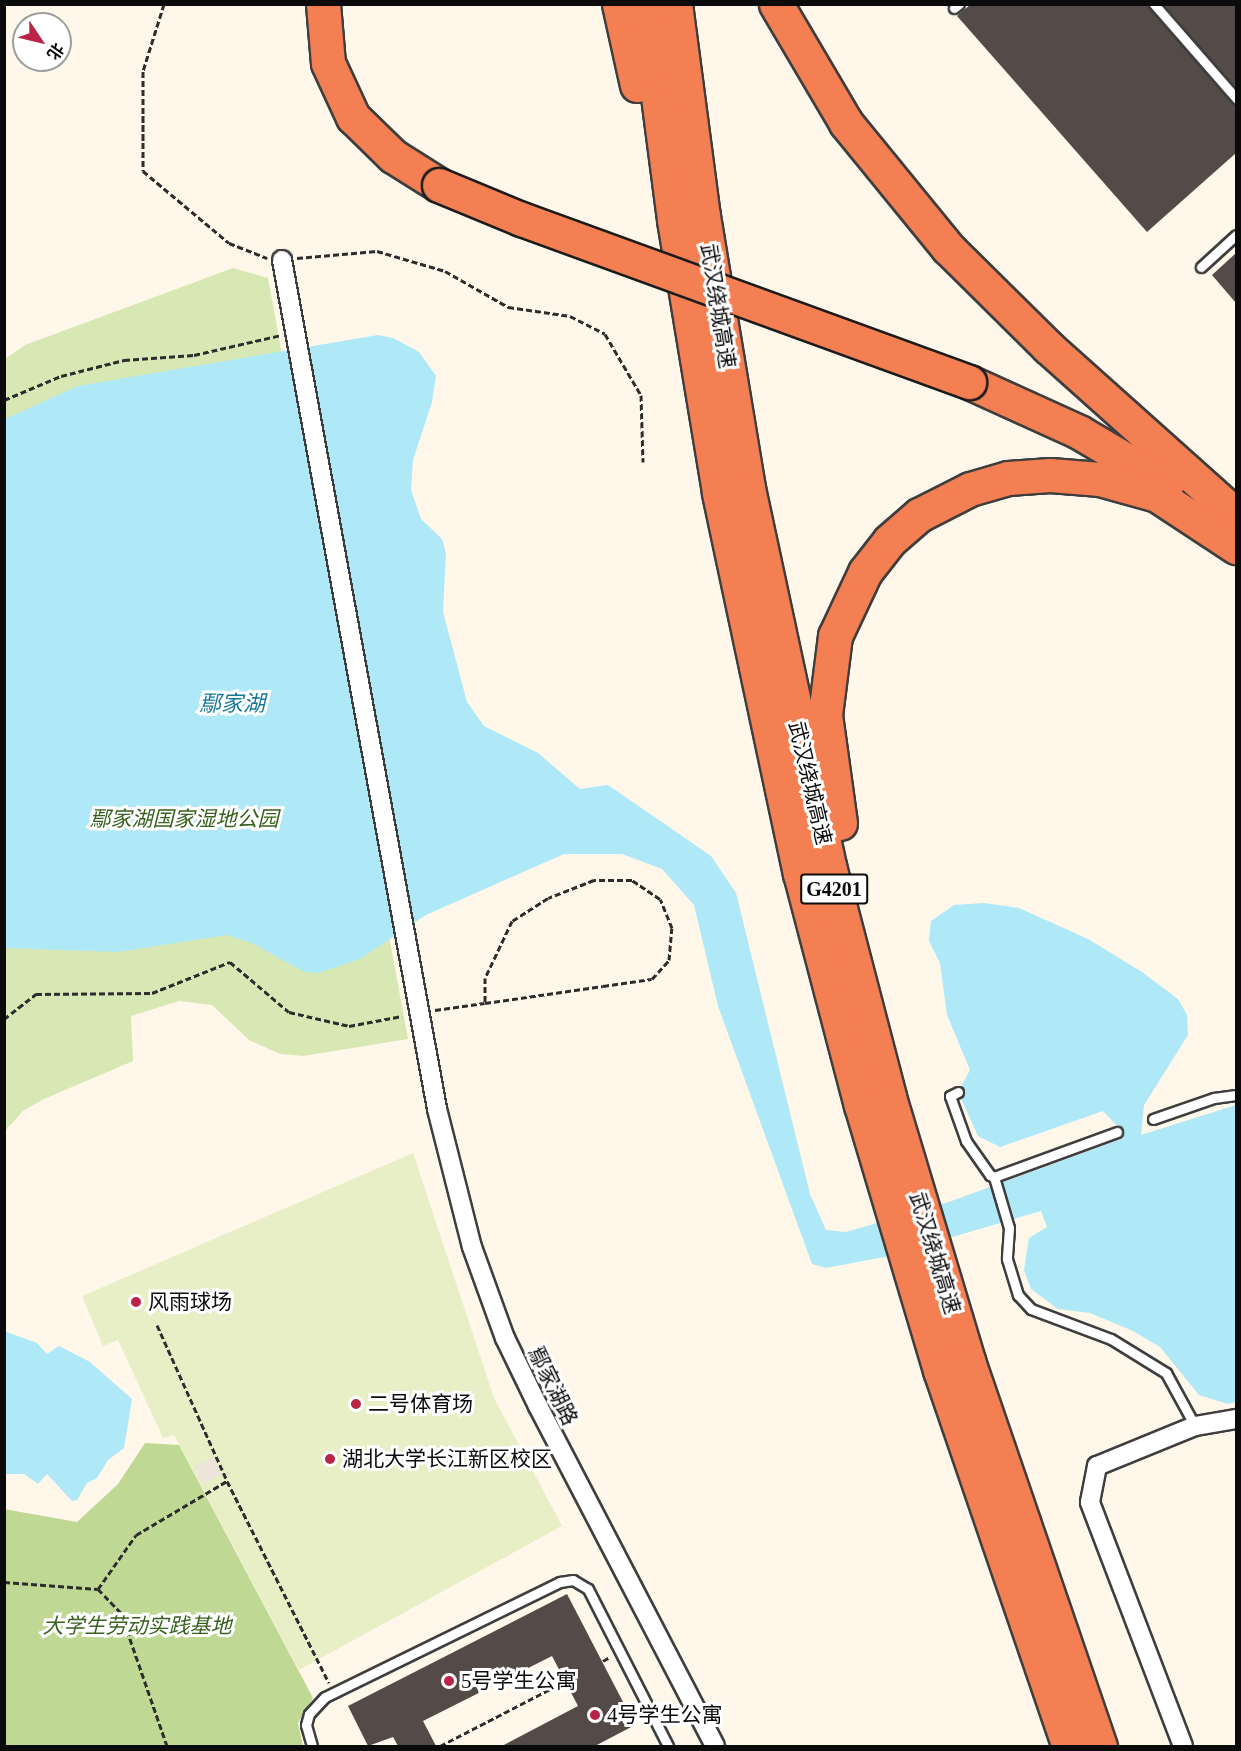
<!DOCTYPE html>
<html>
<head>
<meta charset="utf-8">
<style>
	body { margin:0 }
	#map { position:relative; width:1241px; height:1751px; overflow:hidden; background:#fff7e9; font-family:"Times New Roman","Noto Sans SC",serif }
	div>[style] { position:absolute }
	.green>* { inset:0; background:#d8e8b4 }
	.forest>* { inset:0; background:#bfd994 }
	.pitch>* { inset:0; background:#e8efc6 }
	.plaza>* { inset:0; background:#ede5da; transform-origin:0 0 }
	.water>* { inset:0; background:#afe8f6 }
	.building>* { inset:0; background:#544a48 }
	.path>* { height:3px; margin-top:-1.5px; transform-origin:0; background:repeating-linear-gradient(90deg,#2d2d2d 0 6px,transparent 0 9px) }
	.roads { filter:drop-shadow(2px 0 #3e3e3e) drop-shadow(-2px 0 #3e3e3e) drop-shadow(0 2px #3e3e3e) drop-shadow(0 -2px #3e3e3e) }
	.lane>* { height:9px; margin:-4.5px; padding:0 4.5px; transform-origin:4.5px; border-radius:4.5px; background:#fff }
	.street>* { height:18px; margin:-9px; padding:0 9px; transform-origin:9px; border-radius:9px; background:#fff }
	.highway>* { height:33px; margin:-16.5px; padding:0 16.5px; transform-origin:16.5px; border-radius:16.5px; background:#f47f52 }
	.bridges { filter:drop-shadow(2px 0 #1c1c1c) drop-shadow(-2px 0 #1c1c1c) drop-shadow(0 2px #1c1c1c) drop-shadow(0 -2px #1c1c1c) }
	.highway-bridge>* { height:33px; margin:-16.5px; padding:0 16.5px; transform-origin:16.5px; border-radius:16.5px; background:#f47f52 }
	.dots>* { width:16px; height:16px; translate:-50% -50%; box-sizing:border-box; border:3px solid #fff; border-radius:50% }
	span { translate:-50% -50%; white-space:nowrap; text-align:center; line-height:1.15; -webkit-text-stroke:6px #fff; paint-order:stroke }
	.shield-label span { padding:2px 4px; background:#fff; border:2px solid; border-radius:4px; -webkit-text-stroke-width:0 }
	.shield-label { font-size:20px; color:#0b0b0b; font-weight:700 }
	.street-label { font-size:21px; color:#0b0b0b }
	.park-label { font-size:21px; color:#37621d; font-style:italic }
	.poi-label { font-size:21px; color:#0b0b0b }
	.left { translate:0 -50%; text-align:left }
	.water-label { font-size:22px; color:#16799b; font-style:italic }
	.frame { position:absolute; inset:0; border:6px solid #0b0b0b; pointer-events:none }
	.north { position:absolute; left:12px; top:12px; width:60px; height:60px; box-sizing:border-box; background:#fff; border:2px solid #9d9d9d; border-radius:50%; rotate:125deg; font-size:16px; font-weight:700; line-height:24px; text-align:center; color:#0b0b0b }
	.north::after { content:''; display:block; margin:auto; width:21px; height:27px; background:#ba2446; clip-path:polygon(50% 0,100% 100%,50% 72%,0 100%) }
</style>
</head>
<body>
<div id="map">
	<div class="green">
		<i style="clip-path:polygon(233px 268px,268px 278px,408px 1039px,303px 1056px,280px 1054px,249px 1040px,212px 1005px,179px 1001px,131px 1016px,133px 1061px,44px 1099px,23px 1111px,5px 1131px,5px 359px,25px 345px)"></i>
	</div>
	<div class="forest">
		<i style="clip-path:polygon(145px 1443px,179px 1445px,313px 1698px,298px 1723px,303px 1746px,5px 1746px,4px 1509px,77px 1522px,118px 1484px)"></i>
	</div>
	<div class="pitch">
		<i style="clip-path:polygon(413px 1153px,494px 1398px,562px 1526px,299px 1670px,174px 1435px,163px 1438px,118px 1340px,103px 1346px,82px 1296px)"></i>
	</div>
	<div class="plaza">
		<i style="left:214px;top:1457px;width:19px;height:22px;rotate:65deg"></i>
	</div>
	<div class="water">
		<i style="clip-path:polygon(378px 335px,393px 338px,419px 352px,436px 376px,432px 402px,413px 460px,411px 490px,421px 519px,442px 539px,446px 553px,443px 612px,467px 702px,484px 726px,538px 753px,580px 789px,608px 785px,711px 856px,736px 893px,810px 1194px,826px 1230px,846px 1232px,946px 1203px,1124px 1138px,1121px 1130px,1103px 1111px,1000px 1147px,978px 1136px,958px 1092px,970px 1070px,947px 1015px,940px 963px,929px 941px,931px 921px,954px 905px,984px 903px,1019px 908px,1088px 939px,1142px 972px,1178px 999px,1187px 1015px,1188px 1035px,1144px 1105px,1141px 1135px,1236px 1105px,1236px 1402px,1228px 1404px,1199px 1395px,1160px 1347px,1133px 1331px,1090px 1313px,1058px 1309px,1031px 1289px,1024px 1270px,1029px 1238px,1047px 1227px,1041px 1211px,884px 1257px,826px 1268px,812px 1264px,718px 1006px,694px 905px,662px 869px,622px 854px,564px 854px,426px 915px,360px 959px,318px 973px,304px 972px,254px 944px,227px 935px,118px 952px,5px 948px,5px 419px,78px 386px)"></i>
		<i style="clip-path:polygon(4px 1331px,37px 1343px,47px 1354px,59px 1346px,90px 1362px,132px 1399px,124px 1448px,108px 1460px,97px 1478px,87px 1483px,77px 1500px,72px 1501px,47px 1474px,38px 1484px,24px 1474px,5px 1474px)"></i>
	</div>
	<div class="building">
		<i style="clip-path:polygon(971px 4px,1147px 4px,1236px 105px,1236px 153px,1147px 232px,957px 16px)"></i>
		<i style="clip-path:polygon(1163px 4px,1236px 4px,1236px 88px)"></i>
		<i style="clip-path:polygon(1236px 253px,1236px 303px,1212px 275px)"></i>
		<i style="clip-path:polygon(567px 1594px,635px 1725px,595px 1746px,502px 1746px,578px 1706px,552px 1656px,423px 1721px,436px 1746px,398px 1746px,393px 1737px,368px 1746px,348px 1706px)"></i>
	</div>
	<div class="path">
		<i style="left:164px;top:4px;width:70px;rotate:107.4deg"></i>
		<i style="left:143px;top:71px;width:100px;rotate:90deg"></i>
		<i style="left:143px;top:171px;width:112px;rotate:39.9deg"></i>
		<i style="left:229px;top:243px;width:41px;rotate:21.5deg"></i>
		<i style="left:297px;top:258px;width:80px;rotate:-5deg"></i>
		<i style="left:377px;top:251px;width:71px;rotate:16.4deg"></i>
		<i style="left:445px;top:271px;width:73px;rotate:29.7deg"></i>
		<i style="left:508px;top:307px;width:63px;rotate:8.3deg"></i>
		<i style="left:570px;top:316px;width:39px;rotate:27deg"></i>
		<i style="left:605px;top:334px;width:71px;rotate:59.5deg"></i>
		<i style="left:641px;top:395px;width:67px;rotate:88.3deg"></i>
		<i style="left:4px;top:400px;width:62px;rotate:-22.8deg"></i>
		<i style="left:61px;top:376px;width:65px;rotate:-14.3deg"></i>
		<i style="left:124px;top:360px;width:70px;rotate:-4.1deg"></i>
		<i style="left:194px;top:355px;width:89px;rotate:-12.9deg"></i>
		<i style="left:435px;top:1010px;width:50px;rotate:-8deg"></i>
		<i style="left:485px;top:1003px;width:119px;rotate:-8.2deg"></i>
		<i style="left:603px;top:986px;width:49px;rotate:-8.1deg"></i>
		<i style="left:652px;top:979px;width:25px;rotate:-48deg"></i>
		<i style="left:669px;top:960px;width:32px;rotate:-85deg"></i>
		<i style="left:672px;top:928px;width:31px;rotate:-112deg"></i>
		<i style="left:660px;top:899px;width:34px;rotate:-146deg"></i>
		<i style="left:632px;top:880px;width:38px;rotate:180deg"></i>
		<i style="left:594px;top:880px;width:49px;rotate:158.6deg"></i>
		<i style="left:548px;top:898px;width:43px;rotate:147.4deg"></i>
		<i style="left:512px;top:921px;width:63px;rotate:115.3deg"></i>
		<i style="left:485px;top:978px;width:25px;rotate:90deg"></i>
		<i style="left:4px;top:1019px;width:41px;rotate:-38deg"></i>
		<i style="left:36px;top:994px;width:116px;rotate:-0.5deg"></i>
		<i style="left:152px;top:993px;width:84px;rotate:-21.7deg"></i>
		<i style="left:230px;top:962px;width:77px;rotate:40.3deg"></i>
		<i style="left:289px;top:1012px;width:62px;rotate:13.1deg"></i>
		<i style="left:349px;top:1026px;width:54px;rotate:-10.7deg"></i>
		<i style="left:157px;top:1325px;width:171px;rotate:65.8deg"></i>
		<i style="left:227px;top:1481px;width:226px;rotate:63.2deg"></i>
		<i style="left:4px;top:1582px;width:94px;rotate:4.3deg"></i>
		<i style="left:98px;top:1589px;width:66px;rotate:-54.9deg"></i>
		<i style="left:136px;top:1535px;width:106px;rotate:-30.7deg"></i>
		<i style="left:98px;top:1589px;width:33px;rotate:46deg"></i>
		<i style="left:121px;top:1613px;width:141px;rotate:70.9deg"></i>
		<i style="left:603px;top:1661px;width:8px;rotate:-30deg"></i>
		<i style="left:440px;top:1746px;width:140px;rotate:-27.3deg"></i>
	</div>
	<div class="roads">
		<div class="lane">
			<i style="left:1154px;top:4px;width:125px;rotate:48.9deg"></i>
			<i style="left:954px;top:8px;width:6px;rotate:-39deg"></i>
			<i style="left:1201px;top:267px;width:47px;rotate:-42.4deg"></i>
			<i style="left:958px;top:1092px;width:9px;rotate:153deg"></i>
			<i style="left:950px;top:1096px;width:48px;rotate:70.4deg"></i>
			<i style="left:966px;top:1141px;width:42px;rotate:54.8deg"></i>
			<i style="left:990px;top:1175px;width:4px;rotate:27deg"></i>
			<i style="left:994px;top:1177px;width:53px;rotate:73.6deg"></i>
			<i style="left:1009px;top:1228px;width:31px;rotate:94deg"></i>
			<i style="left:1007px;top:1259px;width:38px;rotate:73deg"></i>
			<i style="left:1018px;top:1295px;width:19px;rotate:47deg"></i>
			<i style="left:1031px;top:1309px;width:85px;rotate:20.6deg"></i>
			<i style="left:1111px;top:1339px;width:65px;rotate:31.7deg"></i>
			<i style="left:1166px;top:1373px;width:60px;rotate:61.3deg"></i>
			<i style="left:1153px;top:1119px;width:65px;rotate:-19deg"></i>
			<i style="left:1214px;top:1098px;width:22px;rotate:-8deg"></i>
			<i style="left:994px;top:1177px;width:131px;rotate:-20.1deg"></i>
			<i style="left:312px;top:1746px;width:22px;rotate:-106deg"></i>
			<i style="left:306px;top:1725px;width:11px;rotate:-75deg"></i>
			<i style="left:309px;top:1714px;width:23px;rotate:-47deg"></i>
			<i style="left:325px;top:1697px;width:262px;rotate:-26.1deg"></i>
			<i style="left:560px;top:1582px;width:13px;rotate:-9deg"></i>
			<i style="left:573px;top:1580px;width:17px;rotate:31deg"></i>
			<i style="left:588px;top:1589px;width:176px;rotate:63deg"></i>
		</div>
		<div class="street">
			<i style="left:282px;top:260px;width:863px;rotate:79.65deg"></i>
			<i style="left:437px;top:1109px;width:142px;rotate:75.8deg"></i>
			<i style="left:472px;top:1247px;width:97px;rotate:70.1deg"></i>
			<i style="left:505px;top:1338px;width:76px;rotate:64.1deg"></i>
			<i style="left:538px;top:1406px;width:383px;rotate:62.5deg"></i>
			<i style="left:1183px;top:1746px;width:261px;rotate:-110.9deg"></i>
			<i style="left:1090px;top:1502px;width:37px;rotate:-79deg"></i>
			<i style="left:1097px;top:1466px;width:106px;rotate:-22.2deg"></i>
			<i style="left:1195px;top:1426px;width:42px;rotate:-9.7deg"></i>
		</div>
		<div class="highway">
			<i style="left:323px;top:4px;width:59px;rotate:85.2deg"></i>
			<i style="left:328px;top:63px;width:60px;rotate:65.2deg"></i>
			<i style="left:353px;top:117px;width:56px;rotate:44.3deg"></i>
			<i style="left:393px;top:156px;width:54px;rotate:32.2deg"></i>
			<i style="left:619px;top:4px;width:83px;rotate:77.5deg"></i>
			<i style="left:646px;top:4px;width:218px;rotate:82.6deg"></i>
			<i style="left:674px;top:220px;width:277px;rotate:80.6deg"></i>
			<i style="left:719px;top:493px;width:389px;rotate:78deg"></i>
			<i style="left:800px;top:873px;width:240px;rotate:75.3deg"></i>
			<i style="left:861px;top:1105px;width:277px;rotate:73.4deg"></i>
			<i style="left:940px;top:1370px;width:398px;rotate:71.1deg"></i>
			<i style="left:675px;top:4px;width:214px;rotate:82.5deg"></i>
			<i style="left:703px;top:216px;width:276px;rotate:80.6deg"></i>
			<i style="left:748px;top:488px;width:387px;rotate:77.9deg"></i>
			<i style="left:829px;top:866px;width:239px;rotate:75.4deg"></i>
			<i style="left:889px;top:1097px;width:276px;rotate:73.3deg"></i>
			<i style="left:968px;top:1361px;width:407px;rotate:71.1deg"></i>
			<i style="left:776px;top:4px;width:138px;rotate:59.5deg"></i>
			<i style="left:846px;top:123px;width:161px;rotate:50.8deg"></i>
			<i style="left:948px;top:248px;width:141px;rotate:44.7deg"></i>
			<i style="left:1048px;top:347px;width:252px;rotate:41.8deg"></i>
			<i style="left:969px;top:382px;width:121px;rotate:24.4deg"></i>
			<i style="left:1079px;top:432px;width:102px;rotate:30.6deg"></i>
			<i style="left:840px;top:823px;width:109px;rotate:-97.9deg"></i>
			<i style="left:825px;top:715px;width:80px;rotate:-82.8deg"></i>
			<i style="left:835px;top:636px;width:71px;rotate:-64.9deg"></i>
			<i style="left:865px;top:572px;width:39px;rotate:-52deg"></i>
			<i style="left:889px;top:541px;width:40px;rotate:-41deg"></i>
			<i style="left:919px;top:515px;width:57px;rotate:-27deg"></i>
			<i style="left:970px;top:489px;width:40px;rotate:-16deg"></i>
			<i style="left:1008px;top:478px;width:42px;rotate:-4.1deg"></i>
			<i style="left:1050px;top:475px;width:50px;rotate:4.6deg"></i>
			<i style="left:1100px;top:479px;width:59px;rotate:15.7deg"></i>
			<i style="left:1157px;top:495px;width:95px;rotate:33.4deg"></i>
		</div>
	</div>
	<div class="bridges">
		<div class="highway-bridge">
			<i style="left:439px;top:185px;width:89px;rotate:22.5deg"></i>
			<i style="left:521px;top:219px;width:477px;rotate:20deg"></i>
		</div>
	</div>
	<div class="dots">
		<i style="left:136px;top:1302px;background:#ba2446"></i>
		<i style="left:356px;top:1404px;background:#ba2446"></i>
		<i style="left:330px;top:1459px;background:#ba2446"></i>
		<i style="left:449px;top:1681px;background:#ba2446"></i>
		<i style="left:595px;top:1715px;background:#ba2446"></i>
	</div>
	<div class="shield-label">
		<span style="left:834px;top:889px">G4201</span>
	</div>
	<div class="street-label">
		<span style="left:718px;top:306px;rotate:81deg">武汉绕城高速</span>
		<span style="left:810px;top:783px;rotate:77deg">武汉绕城高速</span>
		<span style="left:935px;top:1253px;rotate:73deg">武汉绕城高速</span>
		<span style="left:553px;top:1386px;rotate:64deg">鄢家湖路</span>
	</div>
	<div class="park-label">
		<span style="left:184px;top:819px">鄢家湖国家湿地公园</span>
		<span style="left:137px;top:1626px">大学生劳动实践基地</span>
	</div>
	<div class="poi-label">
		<span class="left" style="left:148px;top:1302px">风雨球场</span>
		<span class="left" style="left:368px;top:1404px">二号体育场</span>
		<span class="left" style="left:342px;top:1459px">湖北大学长江新区校区</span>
		<span class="left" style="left:461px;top:1681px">5号学生公寓</span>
		<span class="left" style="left:607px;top:1715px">4号学生公寓</span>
	</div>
	<div class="water-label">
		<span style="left:232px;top:704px">鄢家湖</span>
	</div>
	<div class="frame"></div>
	<div class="north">北</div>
</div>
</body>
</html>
